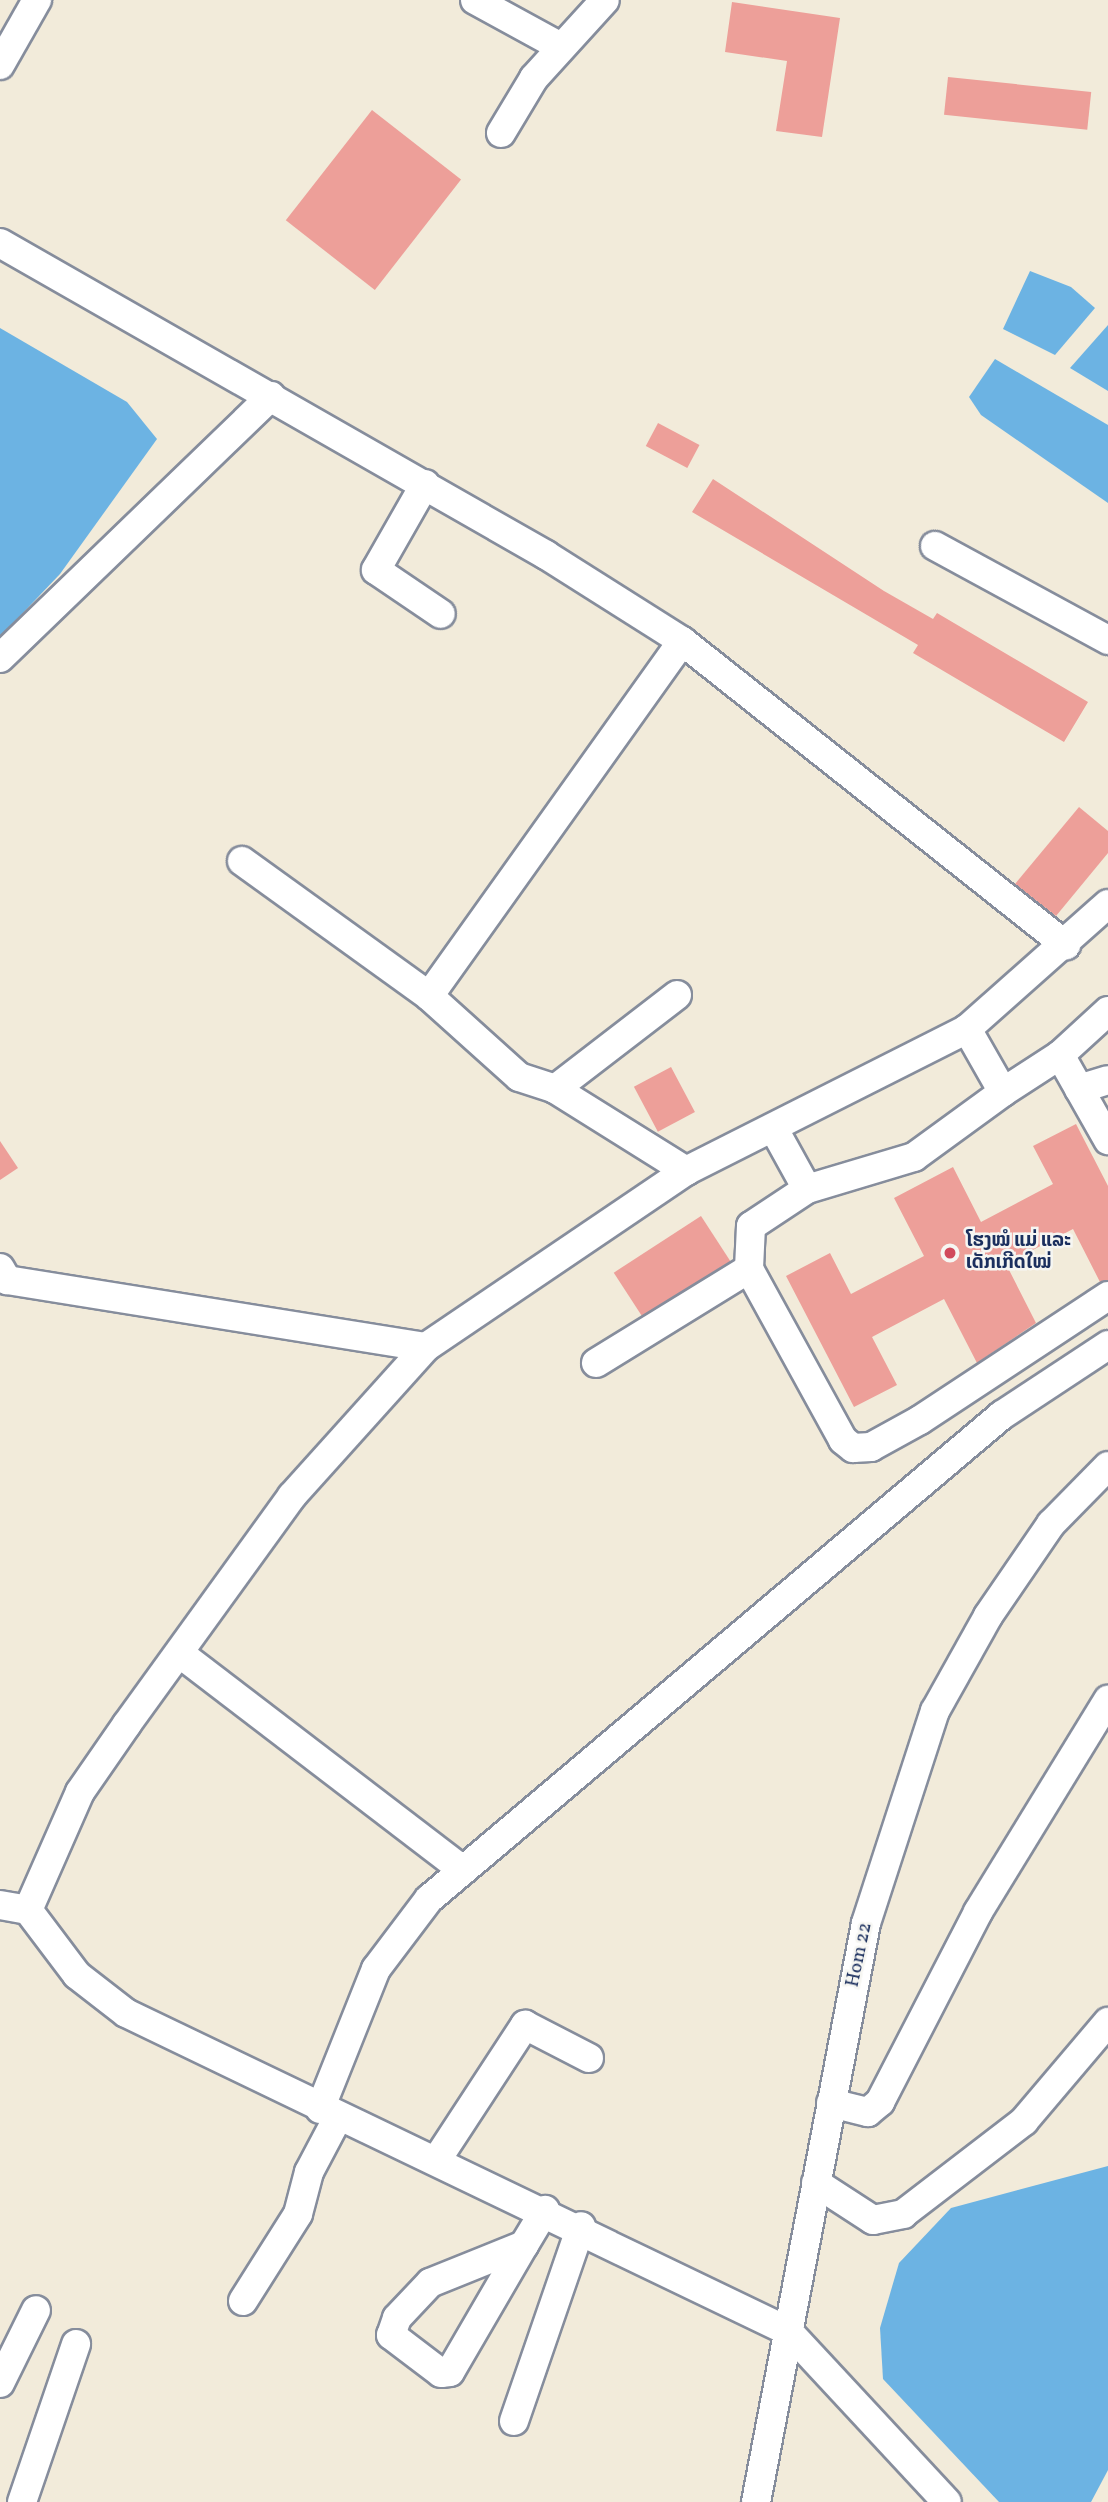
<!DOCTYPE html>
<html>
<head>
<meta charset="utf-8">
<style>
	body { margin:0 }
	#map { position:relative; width:1108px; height:2502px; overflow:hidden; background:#f2ebda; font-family:Vollkorn,"Noto Sans Lao",serif }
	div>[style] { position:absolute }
	.water>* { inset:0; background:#6cb3e3 }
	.building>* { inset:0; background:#ed9f99; transform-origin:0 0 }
	.roads { filter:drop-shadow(2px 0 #868d9c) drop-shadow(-2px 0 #868d9c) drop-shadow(0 2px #868d9c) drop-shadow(0 -2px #868d9c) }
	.minor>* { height:28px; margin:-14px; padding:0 14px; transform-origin:14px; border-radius:14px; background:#fff }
	.dots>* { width:19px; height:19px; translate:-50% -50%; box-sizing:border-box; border:4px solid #f6f6f2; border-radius:50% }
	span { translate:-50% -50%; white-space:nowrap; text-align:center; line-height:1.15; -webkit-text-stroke:5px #f6f6f2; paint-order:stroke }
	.poi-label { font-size:19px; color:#1b2f5e; font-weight:700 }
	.left { translate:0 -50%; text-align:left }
	.street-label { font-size:19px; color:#1b2f5e }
</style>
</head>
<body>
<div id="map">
	<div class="water">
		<i style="clip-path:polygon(1030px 271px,1071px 287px,1095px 308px,1055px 355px,1003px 329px)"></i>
		<i style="clip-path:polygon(1108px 325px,1108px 391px,1070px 368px)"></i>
		<i style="clip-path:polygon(0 328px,127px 402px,157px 439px,60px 574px,0 637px)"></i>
		<i style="clip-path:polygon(995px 359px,1108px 425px,1108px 503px,981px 415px,969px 397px)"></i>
		<i style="clip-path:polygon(1108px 2166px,1108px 2470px,1091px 2502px,999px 2502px,883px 2379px,880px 2328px,899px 2263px,951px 2208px)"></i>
	</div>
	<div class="building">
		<i style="clip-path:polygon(732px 2px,840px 18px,822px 137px,776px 131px,787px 61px,725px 52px)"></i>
		<i style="left:948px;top:77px;width:144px;height:38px;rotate:6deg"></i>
		<i style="left:372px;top:110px;width:113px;height:140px;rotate:38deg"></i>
		<i style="left:658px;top:423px;width:47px;height:26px;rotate:28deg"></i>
		<i style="clip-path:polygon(713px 479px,884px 591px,933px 619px,937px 613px,1088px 702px,1064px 742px,913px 653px,918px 645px,692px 512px)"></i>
		<i style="clip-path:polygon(1079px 807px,1108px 831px,1108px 853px,1056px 916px,1015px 884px)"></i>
		<i style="left:671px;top:1067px;width:51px;height:42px;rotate:62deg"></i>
		<i style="clip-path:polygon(1076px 1124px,1108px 1186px,1108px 1280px,1100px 1282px,1073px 1229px,1006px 1264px,1036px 1323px,977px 1363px,944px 1299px,872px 1337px,897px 1385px,854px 1407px,786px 1276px,830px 1253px,851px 1294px,924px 1256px,894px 1198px,953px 1167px,981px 1222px,1053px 1184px,1033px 1146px)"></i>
		<i style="clip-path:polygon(0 1141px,18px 1168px,0 1180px)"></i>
		<i style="left:701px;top:1216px;width:54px;height:104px;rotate:57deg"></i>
	</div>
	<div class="roads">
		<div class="minor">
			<i style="left:475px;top:0;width:98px;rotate:28.7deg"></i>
			<i style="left:0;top:65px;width:75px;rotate:-60.4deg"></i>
			<i style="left:501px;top:133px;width:64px;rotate:-59deg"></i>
			<i style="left:534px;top:78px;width:105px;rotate:-47.7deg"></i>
			<i style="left:0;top:243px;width:629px;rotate:29.74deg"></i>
			<i style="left:546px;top:555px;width:161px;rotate:32.3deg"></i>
			<i style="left:682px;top:641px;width:490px;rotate:38.4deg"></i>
			<i style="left:425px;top:484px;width:99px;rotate:119.7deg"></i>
			<i style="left:376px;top:570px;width:78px;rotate:34.1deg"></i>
			<i style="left:935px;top:546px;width:197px;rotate:28.5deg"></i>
			<i style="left:0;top:658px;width:377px;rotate:-44deg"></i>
			<i style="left:242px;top:861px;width:231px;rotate:35.8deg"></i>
			<i style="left:429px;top:996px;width:121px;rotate:42deg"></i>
			<i style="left:519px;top:1077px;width:38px;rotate:18deg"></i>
			<i style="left:555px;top:1089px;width:155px;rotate:32deg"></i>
			<i style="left:429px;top:996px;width:436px;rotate:-54.5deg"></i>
			<i style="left:1060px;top:1055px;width:65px;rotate:-42.5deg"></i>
			<i style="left:555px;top:1089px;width:154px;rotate:-37.6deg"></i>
			<i style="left:1079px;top:1089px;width:30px;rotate:-17deg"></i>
			<i style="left:1003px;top:1092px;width:68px;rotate:-33deg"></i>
			<i style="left:1060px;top:1055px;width:98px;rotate:60.5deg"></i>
			<i style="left:775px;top:1131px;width:66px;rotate:61.1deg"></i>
			<i style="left:807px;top:1189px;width:112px;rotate:-16.7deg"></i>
			<i style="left:914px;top:1157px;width:110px;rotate:-36.1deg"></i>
			<i style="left:1003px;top:1092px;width:73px;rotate:-119.7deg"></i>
			<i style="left:807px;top:1189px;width:67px;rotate:146.5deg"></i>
			<i style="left:751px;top:1226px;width:43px;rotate:92.7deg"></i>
			<i style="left:749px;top:1269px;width:195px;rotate:61.2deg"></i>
			<i style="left:843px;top:1440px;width:13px;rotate:39deg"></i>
			<i style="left:853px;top:1448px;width:18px;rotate:-3deg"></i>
			<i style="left:871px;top:1447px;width:56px;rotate:-28.9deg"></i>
			<i style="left:920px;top:1420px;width:225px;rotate:-33.4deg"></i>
			<i style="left:0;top:1268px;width:14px;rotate:60deg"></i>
			<i style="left:7px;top:1280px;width:424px;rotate:9.1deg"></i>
			<i style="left:596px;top:1363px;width:180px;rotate:-31.6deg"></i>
			<i style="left:183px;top:1656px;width:352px;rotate:37.4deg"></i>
			<i style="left:0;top:1905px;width:28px;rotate:10deg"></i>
			<i style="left:28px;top:1910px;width:81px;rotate:53deg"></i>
			<i style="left:77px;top:1975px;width:62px;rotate:37.8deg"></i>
			<i style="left:126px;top:2013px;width:734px;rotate:25.66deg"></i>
			<i style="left:788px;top:2331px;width:233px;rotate:47.1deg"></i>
			<i style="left:28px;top:1910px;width:129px;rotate:-66.2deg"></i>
			<i style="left:80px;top:1792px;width:83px;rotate:-55.3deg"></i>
			<i style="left:127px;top:1724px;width:281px;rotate:-54.1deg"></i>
			<i style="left:292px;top:1496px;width:200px;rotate:-48deg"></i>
			<i style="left:426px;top:1347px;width:314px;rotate:-34.1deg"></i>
			<i style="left:686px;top:1171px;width:315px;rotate:-26.8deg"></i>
			<i style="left:967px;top:1029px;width:188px;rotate:-41.6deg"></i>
			<i style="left:831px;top:2103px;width:38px;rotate:14deg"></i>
			<i style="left:868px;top:2112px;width:16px;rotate:-40deg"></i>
			<i style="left:880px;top:2102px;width:214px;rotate:-62.7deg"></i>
			<i style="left:978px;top:1912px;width:249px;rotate:-58.5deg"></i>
			<i style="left:320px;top:2109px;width:151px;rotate:-68.2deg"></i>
			<i style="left:376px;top:1969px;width:88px;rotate:-52.9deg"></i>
			<i style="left:429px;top:1899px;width:750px;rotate:-40.19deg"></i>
			<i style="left:1002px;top:1415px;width:127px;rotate:-33.4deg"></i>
			<i style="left:436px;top:2161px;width:163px;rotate:-56.8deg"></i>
			<i style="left:525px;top:2025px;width:72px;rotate:27.3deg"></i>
			<i style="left:816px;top:2183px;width:68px;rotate:33deg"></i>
			<i style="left:873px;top:2220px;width:31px;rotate:-11deg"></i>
			<i style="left:903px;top:2214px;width:153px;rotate:-37.5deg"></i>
			<i style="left:1024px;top:2121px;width:130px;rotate:-49.7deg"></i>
			<i style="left:524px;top:2245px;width:101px;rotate:158deg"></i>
			<i style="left:430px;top:2283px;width:48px;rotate:133.3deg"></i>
			<i style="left:397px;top:2318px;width:18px;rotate:109deg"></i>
			<i style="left:391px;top:2335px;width:63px;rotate:37.2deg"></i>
			<i style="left:441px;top:2373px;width:9px;rotate:-6deg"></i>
			<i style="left:450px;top:2372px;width:147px;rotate:-59.8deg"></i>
			<i style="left:524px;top:2245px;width:41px;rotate:-59deg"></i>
			<i style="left:243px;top:2301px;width:103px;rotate:-57.7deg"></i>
			<i style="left:298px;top:2214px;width:43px;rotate:-75.3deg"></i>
			<i style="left:309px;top:2172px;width:62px;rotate:-62.2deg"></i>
			<i style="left:0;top:2383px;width:81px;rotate:-63.7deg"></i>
			<i style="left:514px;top:2421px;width:206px;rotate:-71deg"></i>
			<i style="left:22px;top:2502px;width:167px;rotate:-71.1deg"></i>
			<i style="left:756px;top:2502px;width:589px;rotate:-79.24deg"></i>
			<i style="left:866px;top:1923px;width:223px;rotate:-72deg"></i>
			<i style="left:935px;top:1711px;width:109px;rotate:-60.8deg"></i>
			<i style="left:988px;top:1616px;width:112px;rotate:-55.6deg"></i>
			<i style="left:1051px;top:1524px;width:81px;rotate:-45.5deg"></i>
		</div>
	</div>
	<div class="dots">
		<i style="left:950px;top:1253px;background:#d1495b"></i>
	</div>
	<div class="poi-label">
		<span class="left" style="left:966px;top:1253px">ໂຮງໝໍ ແມ່ ແລະ<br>ເດັກເກີດໃໝ່</span>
	</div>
	<div class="street-label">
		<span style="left:860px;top:1955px;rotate:-78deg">Hom 22</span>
	</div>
</div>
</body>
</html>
